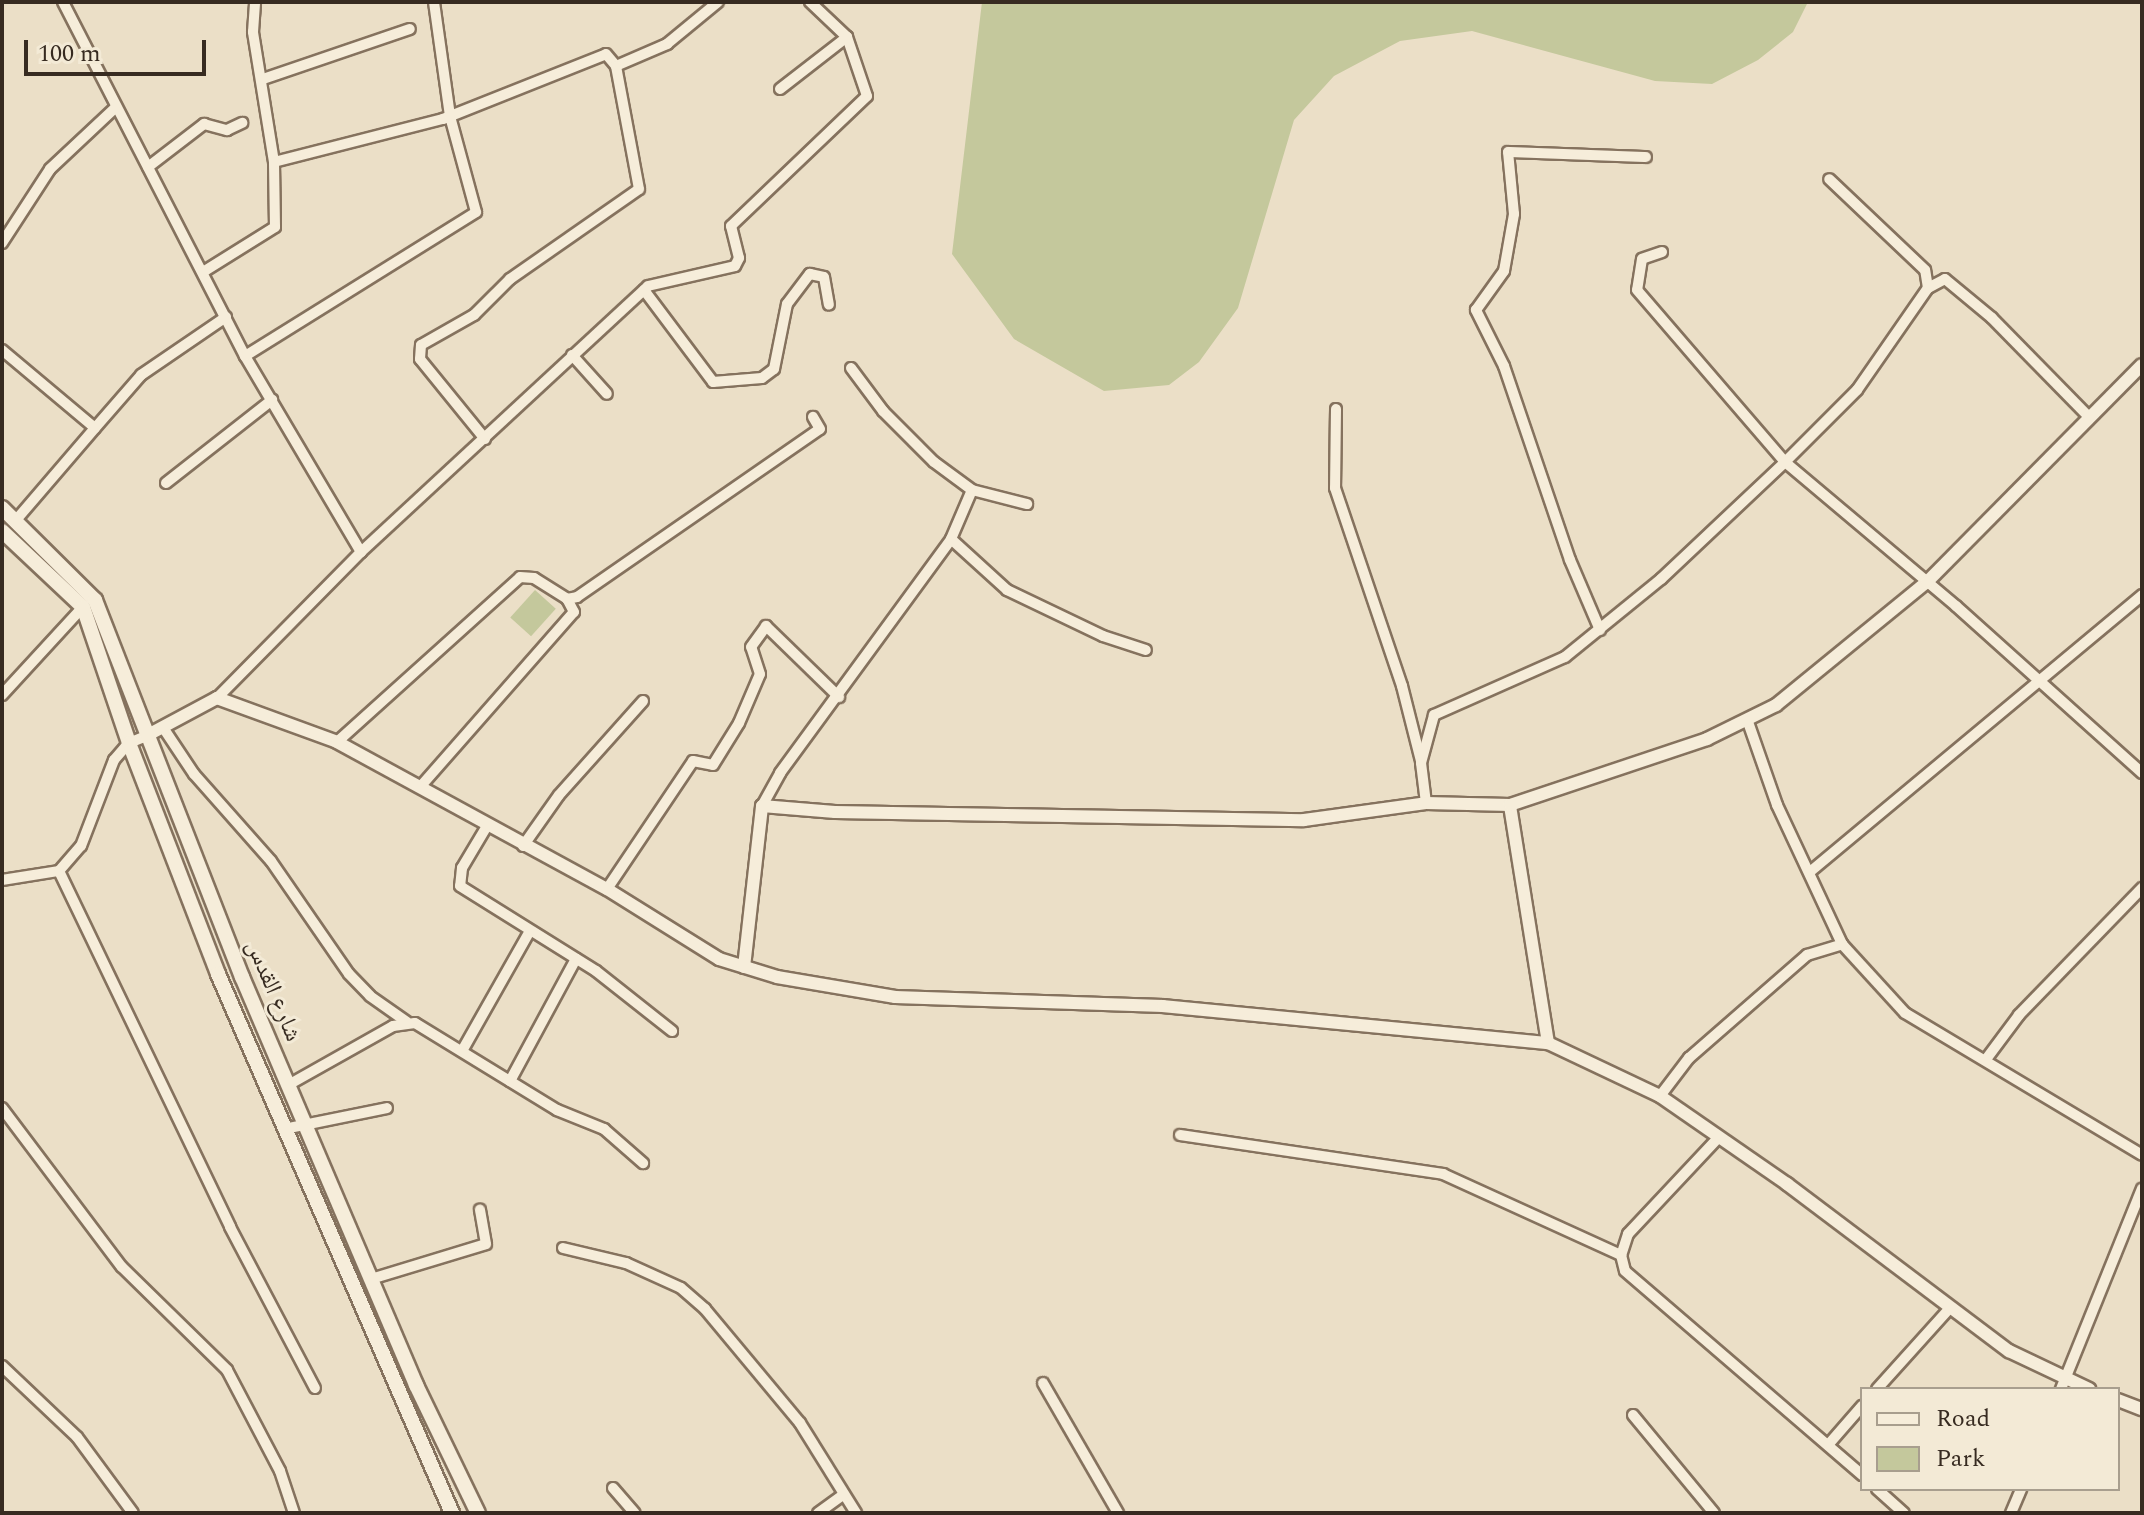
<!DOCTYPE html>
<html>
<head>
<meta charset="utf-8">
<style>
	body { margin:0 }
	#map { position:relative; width:2144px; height:1515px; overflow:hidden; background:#ebdfc7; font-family:Spectral,"Noto Naskh Arabic",serif }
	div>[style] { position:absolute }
	.green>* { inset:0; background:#c4c89c; transform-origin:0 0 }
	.roads { filter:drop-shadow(2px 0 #85725e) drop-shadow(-2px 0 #85725e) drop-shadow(0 2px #85725e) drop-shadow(0 -2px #85725e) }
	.minor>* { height:10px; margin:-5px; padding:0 5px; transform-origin:5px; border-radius:5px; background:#f6edda }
	.tertiary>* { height:12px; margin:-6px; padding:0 6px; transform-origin:6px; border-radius:6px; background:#f6edda }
	.secondary>* { height:14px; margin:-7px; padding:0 7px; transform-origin:7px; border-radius:7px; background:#f6edda }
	span { translate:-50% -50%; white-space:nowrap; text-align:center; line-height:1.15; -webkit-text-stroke:6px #f3ead6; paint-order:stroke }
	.street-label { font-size:24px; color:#372b21 }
	.frame { position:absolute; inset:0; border:4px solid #372b21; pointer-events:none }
	.legend { position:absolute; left:1860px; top:1387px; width:260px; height:104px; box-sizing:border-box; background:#f3ead6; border:2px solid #a89e8e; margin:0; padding:10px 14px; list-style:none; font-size:24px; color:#372b21 }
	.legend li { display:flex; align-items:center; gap:16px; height:40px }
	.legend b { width:40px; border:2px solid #a89e8e }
	.scale { position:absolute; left:24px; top:40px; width:182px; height:36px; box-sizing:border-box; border:4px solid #372b21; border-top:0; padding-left:10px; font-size:24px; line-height:28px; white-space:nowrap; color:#372b21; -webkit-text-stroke:6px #f3ead6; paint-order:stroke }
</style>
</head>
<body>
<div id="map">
	<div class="green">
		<i style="clip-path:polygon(982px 2px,1808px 2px,1793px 32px,1758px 60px,1712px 84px,1655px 81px,1472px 31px,1400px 41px,1334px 76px,1294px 120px,1238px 308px,1199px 362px,1169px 385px,1104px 391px,1014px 339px,952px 254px)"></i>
		<i style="left:535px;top:590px;width:28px;height:37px;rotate:42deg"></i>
	</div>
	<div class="roads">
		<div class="minor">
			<i style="left:63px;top:2px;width:398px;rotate:62.8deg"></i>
			<i style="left:245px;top:356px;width:228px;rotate:59.4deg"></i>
			<i style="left:263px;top:79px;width:155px;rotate:-18.8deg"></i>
			<i style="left:780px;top:89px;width:85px;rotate:-37.8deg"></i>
			<i style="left:847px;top:37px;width:51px;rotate:-136.6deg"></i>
			<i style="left:274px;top:162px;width:174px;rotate:-14.3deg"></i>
			<i style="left:443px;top:119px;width:175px;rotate:-21.7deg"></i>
			<i style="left:606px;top:54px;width:16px;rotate:50deg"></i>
			<i style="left:616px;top:66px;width:56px;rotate:-23.3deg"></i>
			<i style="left:667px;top:44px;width:66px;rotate:-39.5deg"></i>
			<i style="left:148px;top:167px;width:71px;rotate:-37.5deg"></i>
			<i style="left:204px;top:124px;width:24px;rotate:15deg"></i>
			<i style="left:227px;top:130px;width:17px;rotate:-25deg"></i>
			<i style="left:2px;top:243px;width:88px;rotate:-57deg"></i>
			<i style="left:50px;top:169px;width:89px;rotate:-43.2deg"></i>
			<i style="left:1662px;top:252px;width:21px;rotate:161deg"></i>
			<i style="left:1642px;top:259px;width:31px;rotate:99deg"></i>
			<i style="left:1637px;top:290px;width:227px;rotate:49.3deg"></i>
			<i style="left:1785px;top:462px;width:102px;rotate:-45deg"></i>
			<i style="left:1857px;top:390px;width:124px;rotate:-55.2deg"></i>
			<i style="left:1928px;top:288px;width:18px;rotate:-99deg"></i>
			<i style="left:1925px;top:270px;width:132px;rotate:-136.5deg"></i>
			<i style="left:203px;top:272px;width:85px;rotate:-32deg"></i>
			<i style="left:275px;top:227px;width:65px;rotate:-90.9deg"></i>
			<i style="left:274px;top:162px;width:132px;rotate:-99.2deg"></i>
			<i style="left:253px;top:32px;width:30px;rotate:-86deg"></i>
			<i style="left:1928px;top:288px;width:19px;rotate:-28deg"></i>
			<i style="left:1945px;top:279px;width:61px;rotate:39.7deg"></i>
			<i style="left:1992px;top:318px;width:140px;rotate:45.6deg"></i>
			<i style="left:644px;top:290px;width:115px;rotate:53.1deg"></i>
			<i style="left:713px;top:382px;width:49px;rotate:-4.7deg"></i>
			<i style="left:762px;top:378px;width:15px;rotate:-37deg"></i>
			<i style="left:774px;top:369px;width:66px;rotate:-78.7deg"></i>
			<i style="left:787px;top:304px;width:38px;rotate:-53deg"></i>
			<i style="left:810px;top:274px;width:14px;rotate:12deg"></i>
			<i style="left:824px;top:277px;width:28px;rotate:80deg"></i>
			<i style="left:2px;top:350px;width:121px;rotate:40deg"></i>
			<i style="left:95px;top:428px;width:120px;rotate:130.6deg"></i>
			<i style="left:572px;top:355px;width:52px;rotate:48.1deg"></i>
			<i style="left:245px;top:356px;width:272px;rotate:-31.9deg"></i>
			<i style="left:476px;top:212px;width:99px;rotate:-105.2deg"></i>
			<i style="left:450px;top:116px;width:115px;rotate:-98deg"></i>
			<i style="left:851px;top:368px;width:54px;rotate:53.3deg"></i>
			<i style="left:883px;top:411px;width:72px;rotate:45deg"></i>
			<i style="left:934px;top:462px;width:47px;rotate:36.4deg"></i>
			<i style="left:972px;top:490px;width:57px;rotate:14.3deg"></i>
			<i style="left:1336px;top:409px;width:79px;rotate:90.7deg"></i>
			<i style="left:1335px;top:488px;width:209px;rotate:71.3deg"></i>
			<i style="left:1402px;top:686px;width:77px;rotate:75.8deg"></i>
			<i style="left:95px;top:428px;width:70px;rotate:-49deg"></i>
			<i style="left:141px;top:375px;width:103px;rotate:-34.3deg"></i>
			<i style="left:485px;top:439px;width:103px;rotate:-129.1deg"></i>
			<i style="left:420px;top:359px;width:14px;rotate:-86deg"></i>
			<i style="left:421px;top:345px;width:61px;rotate:-29.5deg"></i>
			<i style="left:474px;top:315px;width:51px;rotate:-45deg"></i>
			<i style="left:510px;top:279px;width:157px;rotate:-34.9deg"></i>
			<i style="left:639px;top:189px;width:125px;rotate:-100.6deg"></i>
			<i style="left:166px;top:483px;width:135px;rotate:-38.1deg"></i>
			<i style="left:951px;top:539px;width:53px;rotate:-66.8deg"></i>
			<i style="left:1600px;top:630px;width:76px;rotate:-113.2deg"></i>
			<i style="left:1570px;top:560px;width:205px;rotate:-108.8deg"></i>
			<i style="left:1504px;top:366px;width:63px;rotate:-116.6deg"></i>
			<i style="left:1476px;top:310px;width:48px;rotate:-54.3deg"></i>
			<i style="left:1504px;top:271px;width:58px;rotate:-80deg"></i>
			<i style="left:1514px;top:214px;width:62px;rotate:-95.5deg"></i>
			<i style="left:1508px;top:152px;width:138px;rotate:2.1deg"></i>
			<i style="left:2px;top:695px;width:120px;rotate:-47.4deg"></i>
			<i style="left:217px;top:698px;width:205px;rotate:-45.4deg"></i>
			<i style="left:361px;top:552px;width:391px;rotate:-42.8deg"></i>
			<i style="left:648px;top:286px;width:89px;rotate:-12.9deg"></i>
			<i style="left:735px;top:266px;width:9px;rotate:-63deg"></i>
			<i style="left:739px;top:258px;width:33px;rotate:-104deg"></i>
			<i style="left:731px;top:226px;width:188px;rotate:-43.7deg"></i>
			<i style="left:867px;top:96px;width:62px;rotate:-108.7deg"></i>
			<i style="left:1748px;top:722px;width:88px;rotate:70.7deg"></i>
			<i style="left:1777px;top:805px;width:153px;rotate:64.9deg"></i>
			<i style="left:1842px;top:944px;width:93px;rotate:47.6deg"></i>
			<i style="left:1905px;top:1013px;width:276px;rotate:30.9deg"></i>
			<i style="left:164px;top:729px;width:54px;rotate:56.3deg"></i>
			<i style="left:194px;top:774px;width:116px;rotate:48.5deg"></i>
			<i style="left:271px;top:861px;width:137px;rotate:55.4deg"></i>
			<i style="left:349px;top:974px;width:30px;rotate:46deg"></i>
			<i style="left:370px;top:996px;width:45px;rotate:35.1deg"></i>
			<i style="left:337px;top:742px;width:246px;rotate:-42deg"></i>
			<i style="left:520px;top:577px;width:14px;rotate:4deg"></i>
			<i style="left:534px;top:578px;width:39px;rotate:32deg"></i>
			<i style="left:567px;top:599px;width:10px;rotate:-11deg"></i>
			<i style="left:577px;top:597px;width:295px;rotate:-34.7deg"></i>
			<i style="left:820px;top:429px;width:14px;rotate:-120deg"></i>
			<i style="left:420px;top:787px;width:233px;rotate:-48.7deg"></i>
			<i style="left:574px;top:612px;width:15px;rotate:-118deg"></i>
			<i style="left:1426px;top:803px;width:40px;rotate:-97.1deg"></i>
			<i style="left:1421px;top:763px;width:50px;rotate:-74.8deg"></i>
			<i style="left:1434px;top:715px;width:143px;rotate:-23.9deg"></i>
			<i style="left:1565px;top:657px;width:124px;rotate:-39.1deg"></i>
			<i style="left:1661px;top:579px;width:170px;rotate:-43.3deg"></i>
			<i style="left:1785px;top:462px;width:224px;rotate:40.1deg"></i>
			<i style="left:1956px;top:606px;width:250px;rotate:41.9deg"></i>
			<i style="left:762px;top:806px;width:38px;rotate:-61deg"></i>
			<i style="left:780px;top:773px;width:290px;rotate:-53.8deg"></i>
			<i style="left:951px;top:539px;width:76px;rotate:42.3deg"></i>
			<i style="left:1007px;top:590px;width:106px;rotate:25.6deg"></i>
			<i style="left:1103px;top:636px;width:45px;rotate:18deg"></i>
			<i style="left:487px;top:826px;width:49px;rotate:120.8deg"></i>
			<i style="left:462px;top:868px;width:18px;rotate:96deg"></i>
			<i style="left:460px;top:886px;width:160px;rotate:32deg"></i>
			<i style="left:596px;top:971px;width:97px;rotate:38.3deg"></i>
			<i style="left:523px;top:846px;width:62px;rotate:-54.8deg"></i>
			<i style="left:559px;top:795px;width:126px;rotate:-48.2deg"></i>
			<i style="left:59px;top:871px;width:395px;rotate:64.3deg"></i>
			<i style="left:230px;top:1227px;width:182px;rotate:62.2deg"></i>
			<i style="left:1811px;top:871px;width:431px;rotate:-39.8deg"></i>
			<i style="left:2px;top:880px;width:58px;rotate:-9deg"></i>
			<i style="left:59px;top:871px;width:33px;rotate:-49deg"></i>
			<i style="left:81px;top:846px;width:92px;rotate:-69deg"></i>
			<i style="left:114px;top:760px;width:23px;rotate:-49deg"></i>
			<i style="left:129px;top:743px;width:18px;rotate:-22deg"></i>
			<i style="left:607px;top:889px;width:154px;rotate:-56.1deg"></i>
			<i style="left:693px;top:761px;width:20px;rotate:11deg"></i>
			<i style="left:713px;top:765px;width:49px;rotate:-58.2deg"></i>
			<i style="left:739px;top:723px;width:53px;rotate:-66.8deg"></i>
			<i style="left:760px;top:674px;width:28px;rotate:-108deg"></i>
			<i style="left:751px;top:647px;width:26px;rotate:-54deg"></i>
			<i style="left:766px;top:626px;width:102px;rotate:44.2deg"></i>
			<i style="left:462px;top:1051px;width:138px;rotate:-60.5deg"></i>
			<i style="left:1987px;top:1058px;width:54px;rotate:-53.3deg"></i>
			<i style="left:2019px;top:1015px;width:177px;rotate:-45.9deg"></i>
			<i style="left:510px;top:1081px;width:139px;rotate:-61.6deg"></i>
			<i style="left:290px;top:1084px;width:118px;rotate:-29.4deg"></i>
			<i style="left:393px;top:1026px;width:22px;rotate:-8deg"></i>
			<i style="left:415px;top:1023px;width:167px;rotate:31.5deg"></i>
			<i style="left:557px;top:1110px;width:51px;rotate:22deg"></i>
			<i style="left:604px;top:1129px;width:52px;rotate:41.1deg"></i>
			<i style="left:1660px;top:1096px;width:48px;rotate:-52.7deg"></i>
			<i style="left:1689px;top:1058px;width:157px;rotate:-41.1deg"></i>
			<i style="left:1807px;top:955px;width:37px;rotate:-17deg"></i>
			<i style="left:2px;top:1108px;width:199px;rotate:53deg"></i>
			<i style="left:122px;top:1267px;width:147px;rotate:44.4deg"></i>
			<i style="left:227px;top:1370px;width:114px;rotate:62.3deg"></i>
			<i style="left:280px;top:1471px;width:44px;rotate:71.6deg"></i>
			<i style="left:284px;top:1129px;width:105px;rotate:-11.5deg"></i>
			<i style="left:1180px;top:1135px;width:266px;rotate:8.4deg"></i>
			<i style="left:1443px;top:1174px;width:196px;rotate:24.5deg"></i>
			<i style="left:1719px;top:1137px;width:133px;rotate:133.2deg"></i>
			<i style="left:1628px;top:1234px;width:22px;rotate:108deg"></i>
			<i style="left:1621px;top:1255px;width:16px;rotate:76deg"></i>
			<i style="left:1625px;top:1271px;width:313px;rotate:40.7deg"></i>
			<i style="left:563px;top:1248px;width:65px;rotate:13.4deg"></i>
			<i style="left:626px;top:1263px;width:60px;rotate:24.4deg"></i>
			<i style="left:681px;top:1288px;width:32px;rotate:41deg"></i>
			<i style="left:705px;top:1309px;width:148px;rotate:50.2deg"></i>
			<i style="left:800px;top:1423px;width:106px;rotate:58.1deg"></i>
			<i style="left:371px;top:1279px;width:120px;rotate:-16.9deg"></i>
			<i style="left:486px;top:1244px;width:35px;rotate:-100deg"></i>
			<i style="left:2px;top:1366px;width:103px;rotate:43.4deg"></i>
			<i style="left:77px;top:1437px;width:94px;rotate:53.6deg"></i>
			<i style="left:1043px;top:1383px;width:150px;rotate:60deg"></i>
			<i style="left:1877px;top:1389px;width:109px;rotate:-48deg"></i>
			<i style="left:2061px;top:1389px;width:216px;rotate:-68deg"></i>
			<i style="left:1633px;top:1415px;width:127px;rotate:50.4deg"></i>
			<i style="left:1828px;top:1445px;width:52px;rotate:-48.9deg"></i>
			<i style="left:613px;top:1488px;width:33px;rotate:49deg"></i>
			<i style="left:1877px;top:1489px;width:36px;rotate:42deg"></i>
			<i style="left:818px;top:1513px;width:32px;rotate:-36deg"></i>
			<i style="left:2011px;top:1513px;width:26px;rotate:-67deg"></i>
		</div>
		<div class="tertiary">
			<i style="left:146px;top:736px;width:81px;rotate:-28.2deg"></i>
			<i style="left:217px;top:698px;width:128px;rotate:20.1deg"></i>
			<i style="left:337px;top:742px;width:307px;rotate:28.6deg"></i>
			<i style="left:607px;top:889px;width:132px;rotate:32deg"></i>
			<i style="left:719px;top:959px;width:61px;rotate:17.2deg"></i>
			<i style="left:777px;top:977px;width:120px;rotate:9.6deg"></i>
			<i style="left:895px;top:997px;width:268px;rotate:1.9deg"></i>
			<i style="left:1163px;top:1006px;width:387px;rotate:5.5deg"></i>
			<i style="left:1548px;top:1043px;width:124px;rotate:25.3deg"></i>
			<i style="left:1660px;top:1096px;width:155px;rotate:34.7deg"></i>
			<i style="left:1787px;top:1184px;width:278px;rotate:37deg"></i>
			<i style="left:2009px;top:1351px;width:89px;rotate:25.4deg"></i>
			<i style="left:744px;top:967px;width:162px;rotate:-83.6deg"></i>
			<i style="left:762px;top:806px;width:73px;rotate:4.7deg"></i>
			<i style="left:835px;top:812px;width:469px;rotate:1deg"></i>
			<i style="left:1304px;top:820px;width:123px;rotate:-7.9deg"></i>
			<i style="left:1426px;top:803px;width:84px;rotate:1.4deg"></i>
			<i style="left:1548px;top:1043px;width:241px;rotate:-99.1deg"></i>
			<i style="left:1510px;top:805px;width:208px;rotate:-18.5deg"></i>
			<i style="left:1707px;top:739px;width:77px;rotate:-26.2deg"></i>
			<i style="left:1776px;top:705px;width:195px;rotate:-39.2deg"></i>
			<i style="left:1927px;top:582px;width:305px;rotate:-45.3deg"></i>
			<i style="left:2118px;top:1400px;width:26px;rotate:21deg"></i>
		</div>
		<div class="secondary">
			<i style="left:2px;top:508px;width:131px;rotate:44.7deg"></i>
			<i style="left:95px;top:600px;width:405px;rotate:68.7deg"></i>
			<i style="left:242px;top:977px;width:444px;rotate:66.9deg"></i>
			<i style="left:416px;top:1385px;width:142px;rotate:64.2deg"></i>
			<i style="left:2px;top:531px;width:111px;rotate:43.2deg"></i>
			<i style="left:83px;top:607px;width:144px;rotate:71.3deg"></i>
			<i style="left:129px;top:743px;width:248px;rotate:68.9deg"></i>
			<i style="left:218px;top:974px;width:588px;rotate:66.53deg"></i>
		</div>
	</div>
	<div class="street-label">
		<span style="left:273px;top:991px;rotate:67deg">شارع القدس</span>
	</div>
	<div class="frame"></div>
	<ul class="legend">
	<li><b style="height:10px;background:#f6edda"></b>Road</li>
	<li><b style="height:22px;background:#c4c89c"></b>Park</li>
	</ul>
	<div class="scale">100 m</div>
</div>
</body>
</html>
